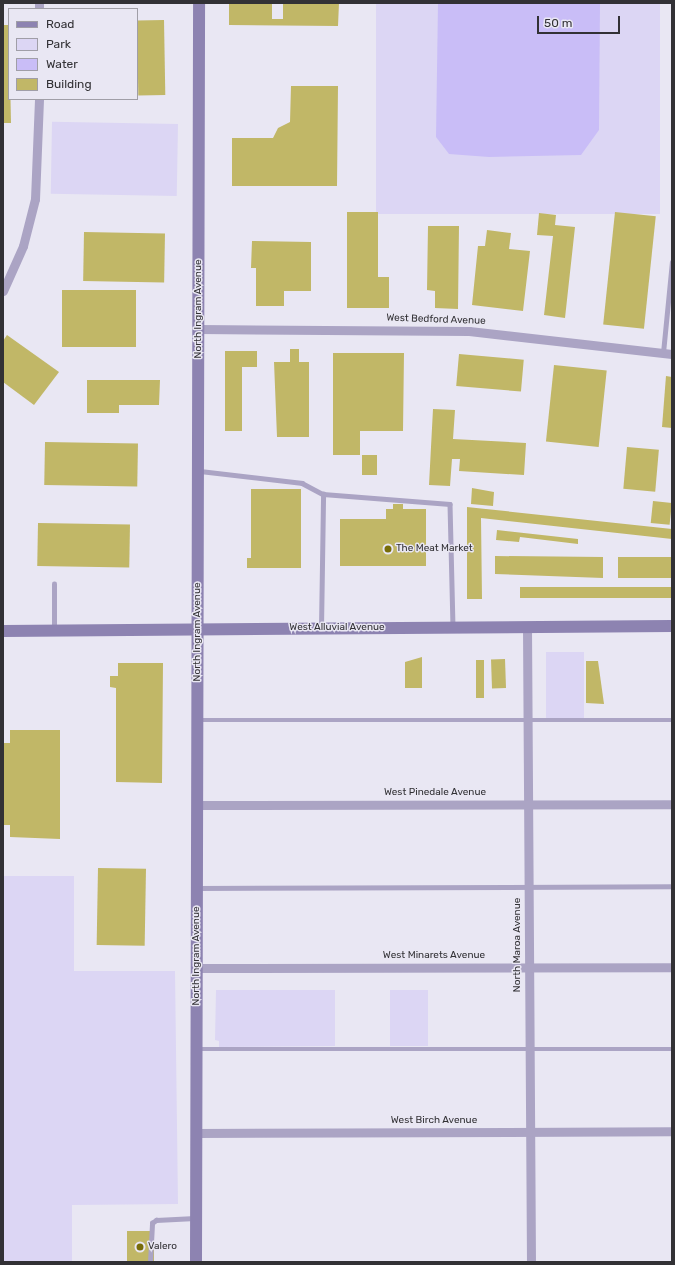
<!DOCTYPE html>
<html>
<head>
<meta charset="utf-8">
<style>
	body { margin:0 }
	#map { position:relative; width:675px; height:1265px; overflow:hidden; background:#e9e7f3; font-family:Rubik,sans-serif }
	div>[style] { position:absolute }
	.green>* { inset:0; background:#dcd6f4; transform-origin:0 0 }
	.water>* { inset:0; background:#c9bdf7 }
	.building>* { inset:0; background:#c1b767; transform-origin:0 0 }
	.lane>* { height:4.5px; margin:-2.25px; padding:0 2.25px; transform-origin:2.25px; border-radius:2.25px; background:#aba4c4 }
	.street>* { height:9px; margin:-4.5px; padding:0 4.5px; transform-origin:4.5px; border-radius:4.5px; background:#aba4c4 }
	.secondary>* { height:12px; margin:-6px; padding:0 6px; transform-origin:6px; border-radius:6px; background:#8d83b1 }
	.dots>* { width:11px; height:11px; translate:-50% -50%; box-sizing:border-box; border:2px solid #e9e7f3; border-radius:50% }
	span { translate:-50% -50%; white-space:nowrap; text-align:center; line-height:1.15; -webkit-text-stroke:3px #e9e7f3; paint-order:stroke }
	.street-label { font-size:10px; color:#323135 }
	.poi-label { font-size:10px; color:#323135 }
	.left { translate:0 -50%; text-align:left }
	.frame { position:absolute; inset:0; border:4px solid #323135; pointer-events:none }
	.legend { position:absolute; left:8px; top:8px; width:130px; height:92px; box-sizing:border-box; background:#e9e7f3; border:1px solid #a09ea7; margin:0; padding:5px 7px; list-style:none; font-size:12px; color:#323135 }
	.legend li { display:flex; align-items:center; gap:8px; height:20px }
	.legend b { width:20px; border:1px solid #a09ea7 }
	.scale { position:absolute; left:537px; top:16px; width:83px; height:18px; box-sizing:border-box; border:2px solid #323135; border-top:0; padding-left:5px; font-size:12px; line-height:14px; white-space:nowrap; color:#323135; -webkit-text-stroke:3px #e9e7f3; paint-order:stroke }
</style>
</head>
<body>
<div id="map">
	<div class="green">
		<i style="left:376px;top:3px;width:284px;height:211px"></i>
		<i style="left:178px;top:124px;width:72px;height:126px;rotate:91deg"></i>
		<i style="left:546px;top:652px;width:38px;height:66px"></i>
		<i style="clip-path:polygon(3px 876px,74px 876px,74px 971px,175px 971px,178px 1204px,72px 1205px,72px 1262px,3px 1262px)"></i>
		<i style="clip-path:polygon(216px 990px,335px 990px,335px 1046px,219px 1047px,219px 1041px,215px 1040px)"></i>
		<i style="left:390px;top:990px;width:38px;height:56px"></i>
	</div>
	<div class="water">
		<i style="clip-path:polygon(438px 3px,600px 3px,599px 130px,581px 155px,489px 157px,449px 154px,436px 137px)"></i>
	</div>
	<div class="building">
		<i style="clip-path:polygon(229px 3px,272px 3px,272px 19px,283px 19px,283px 3px,339px 3px,338px 26px,229px 25px)"></i>
		<i style="left:164px;top:20px;width:75px;height:27px;rotate:89deg"></i>
		<i style="clip-path:polygon(3px 25px,9px 25px,11px 123px,3px 123px)"></i>
		<i style="clip-path:polygon(291px 86px,338px 86px,337px 186px,232px 186px,232px 138px,273px 138px,278px 128px,290px 122px)"></i>
		<i style="clip-path:polygon(347px 212px,378px 212px,378px 277px,389px 277px,389px 308px,347px 308px)"></i>
		<i style="left:615px;top:212px;width:41px;height:113px;rotate:6deg"></i>
		<i style="clip-path:polygon(539px 213px,556px 215px,555px 225px,575px 227px,565px 318px,544px 315px,553px 236px,537px 235px)"></i>
		<i style="clip-path:polygon(428px 226px,459px 226px,458px 309px,435px 308px,435px 291px,427px 290px)"></i>
		<i style="clip-path:polygon(487px 230px,511px 233px,509px 249px,530px 251px,523px 311px,472px 305px,478px 246px,485px 246px)"></i>
		<i style="left:84px;top:232px;width:81px;height:49px;rotate:1deg"></i>
		<i style="clip-path:polygon(252px 241px,311px 242px,311px 291px,284px 291px,284px 306px,256px 306px,256px 268px,251px 268px)"></i>
		<i style="left:62px;top:290px;width:74px;height:57px"></i>
		<i style="clip-path:polygon(7px 335px,59px 372px,34px 405px,3px 382px,3px 341px)"></i>
		<i style="clip-path:polygon(290px 349px,299px 349px,299px 362px,309px 362px,309px 437px,277px 437px,274px 362px,290px 362px)"></i>
		<i style="clip-path:polygon(225px 351px,257px 351px,257px 367px,242px 367px,242px 431px,225px 431px)"></i>
		<i style="clip-path:polygon(333px 353px,404px 353px,403px 431px,360px 431px,360px 455px,333px 455px)"></i>
		<i style="left:459px;top:354px;width:65px;height:32px;rotate:5deg"></i>
		<i style="left:554px;top:365px;width:53px;height:77px;rotate:6deg"></i>
		<i style="clip-path:polygon(666px 376px,672px 377px,672px 428px,662px 427px)"></i>
		<i style="clip-path:polygon(87px 380px,160px 380px,159px 405px,119px 405px,119px 413px,87px 413px)"></i>
		<i style="clip-path:polygon(433px 409px,455px 410px,453px 439px,526px 443px,524px 475px,459px 471px,460px 459px,452px 459px,450px 486px,429px 485px)"></i>
		<i style="left:45px;top:442px;width:93px;height:43px;rotate:1deg"></i>
		<i style="left:627px;top:447px;width:32px;height:42px;rotate:5deg"></i>
		<i style="left:362px;top:455px;width:15px;height:20px"></i>
		<i style="clip-path:polygon(472px 488px,494px 492px,493px 506px,471px 504px)"></i>
		<i style="clip-path:polygon(251px 489px,301px 489px,301px 568px,247px 568px,247px 558px,251px 558px)"></i>
		<i style="left:653px;top:501px;width:19px;height:22px;rotate:6deg"></i>
		<i style="clip-path:polygon(393px 504px,403px 504px,403px 509px,426px 509px,426px 566px,340px 566px,340px 519px,386px 519px,386px 509px,393px 509px)"></i>
		<i style="clip-path:polygon(467px 507px,672px 529px,672px 539px,481px 518px,482px 599px,467px 599px)"></i>
		<i style="left:38px;top:523px;width:92px;height:43px;rotate:1deg"></i>
		<i style="clip-path:polygon(497px 530px,578px 539px,578px 544px,520px 537px,519px 542px,496px 540px)"></i>
		<i style="clip-path:polygon(495px 556px,603px 557px,603px 578px,495px 574px)"></i>
		<i style="left:618px;top:557px;width:54px;height:21px"></i>
		<i style="left:672px;top:587px;width:11px;height:152px;rotate:90deg"></i>
		<i style="clip-path:polygon(422px 657px,422px 688px,405px 688px,405px 662px)"></i>
		<i style="left:505px;top:659px;width:29px;height:14px;rotate:88deg"></i>
		<i style="left:476px;top:660px;width:8px;height:38px"></i>
		<i style="clip-path:polygon(586px 661px,598px 661px,604px 704px,586px 703px)"></i>
		<i style="clip-path:polygon(118px 663px,163px 663px,162px 783px,116px 782px,116px 688px,110px 687px,110px 676px,118px 676px)"></i>
		<i style="clip-path:polygon(10px 730px,60px 730px,60px 839px,10px 837px,10px 825px,4px 825px,4px 743px,10px 743px)"></i>
		<i style="left:98px;top:868px;width:48px;height:77px;rotate:1deg"></i>
		<i style="left:127px;top:1231px;width:27px;height:31px"></i>
	</div>
	<div class="lane">
		<i style="left:663px;top:353px;width:91px;rotate:-84.4deg"></i>
		<i style="left:200px;top:471px;width:103px;rotate:6.7deg"></i>
		<i style="left:302px;top:483px;width:24px;rotate:28deg"></i>
		<i style="left:323px;top:494px;width:127px;rotate:4.5deg"></i>
		<i style="left:450px;top:504px;width:123px;rotate:88.6deg"></i>
		<i style="left:321px;top:628px;width:134px;rotate:-89.1deg"></i>
		<i style="left:54px;top:629px;width:45px;rotate:-90deg"></i>
		<i style="left:197px;top:720px;width:475px"></i>
		<i style="left:197px;top:888px;width:475px;rotate:-0.2deg"></i>
		<i style="left:197px;top:1049px;width:475px"></i>
		<i style="left:150px;top:1262px;width:39px;rotate:-87deg"></i>
		<i style="left:152px;top:1223px;width:5px;rotate:-37deg"></i>
		<i style="left:156px;top:1220px;width:39px;rotate:-3deg"></i>
	</div>
	<div class="street">
		<i style="left:39px;top:9px;width:6px;rotate:-90deg"></i>
		<i style="left:3px;top:291px;width:49px;rotate:-66deg"></i>
		<i style="left:23px;top:246px;width:49px;rotate:-75.7deg"></i>
		<i style="left:35px;top:199px;width:100px;rotate:-87.7deg"></i>
		<i style="left:199px;top:329px;width:270px;rotate:0.4deg"></i>
		<i style="left:469px;top:331px;width:204px;rotate:6.5deg"></i>
		<i style="left:527px;top:627px;width:635px;rotate:89.64deg"></i>
		<i style="left:197px;top:805px;width:475px;rotate:-0.1deg"></i>
		<i style="left:197px;top:968px;width:475px;rotate:-0.1deg"></i>
		<i style="left:196px;top:1133px;width:476px;rotate:-0.2deg"></i>
	</div>
	<div class="secondary">
		<i style="left:3px;top:631px;width:669px;rotate:-0.43deg"></i>
		<i style="left:196px;top:1262px;width:1259px;rotate:-89.86deg"></i>
	</div>
	<div class="dots">
		<i style="left:388px;top:549px;background:#786d0a"></i>
		<i style="left:140px;top:1247px;background:#786d0a"></i>
	</div>
	<div class="street-label">
		<span style="left:199px;top:309px;rotate:-90deg">North Ingram Avenue</span>
		<span style="left:436px;top:320px;rotate:2deg">West Bedford Avenue</span>
		<span style="left:337px;top:628px">West Alluvial Avenue</span>
		<span style="left:198px;top:632px;rotate:-90deg">North Ingram Avenue</span>
		<span style="left:435px;top:793px">West Pinedale Avenue</span>
		<span style="left:518px;top:945px;rotate:-90deg">North Maroa Avenue</span>
		<span style="left:197px;top:956px;rotate:-90deg">North Ingram Avenue</span>
		<span style="left:434px;top:956px">West Minarets Avenue</span>
		<span style="left:434px;top:1121px">West Birch Avenue</span>
	</div>
	<div class="poi-label">
		<span class="left" style="left:396px;top:549px">The Meat Market</span>
		<span class="left" style="left:148px;top:1247px">Valero</span>
	</div>
	<div class="frame"></div>
	<ul class="legend">
	<li><b style="height:5px;background:#8d83b1"></b>Road</li>
	<li><b style="height:11px;background:#dcd6f4"></b>Park</li>
	<li><b style="height:11px;background:#c9bdf7"></b>Water</li>
	<li><b style="height:11px;background:#c1b767"></b>Building</li>
	</ul>
	<div class="scale">50 m</div>
</div>
</body>
</html>
